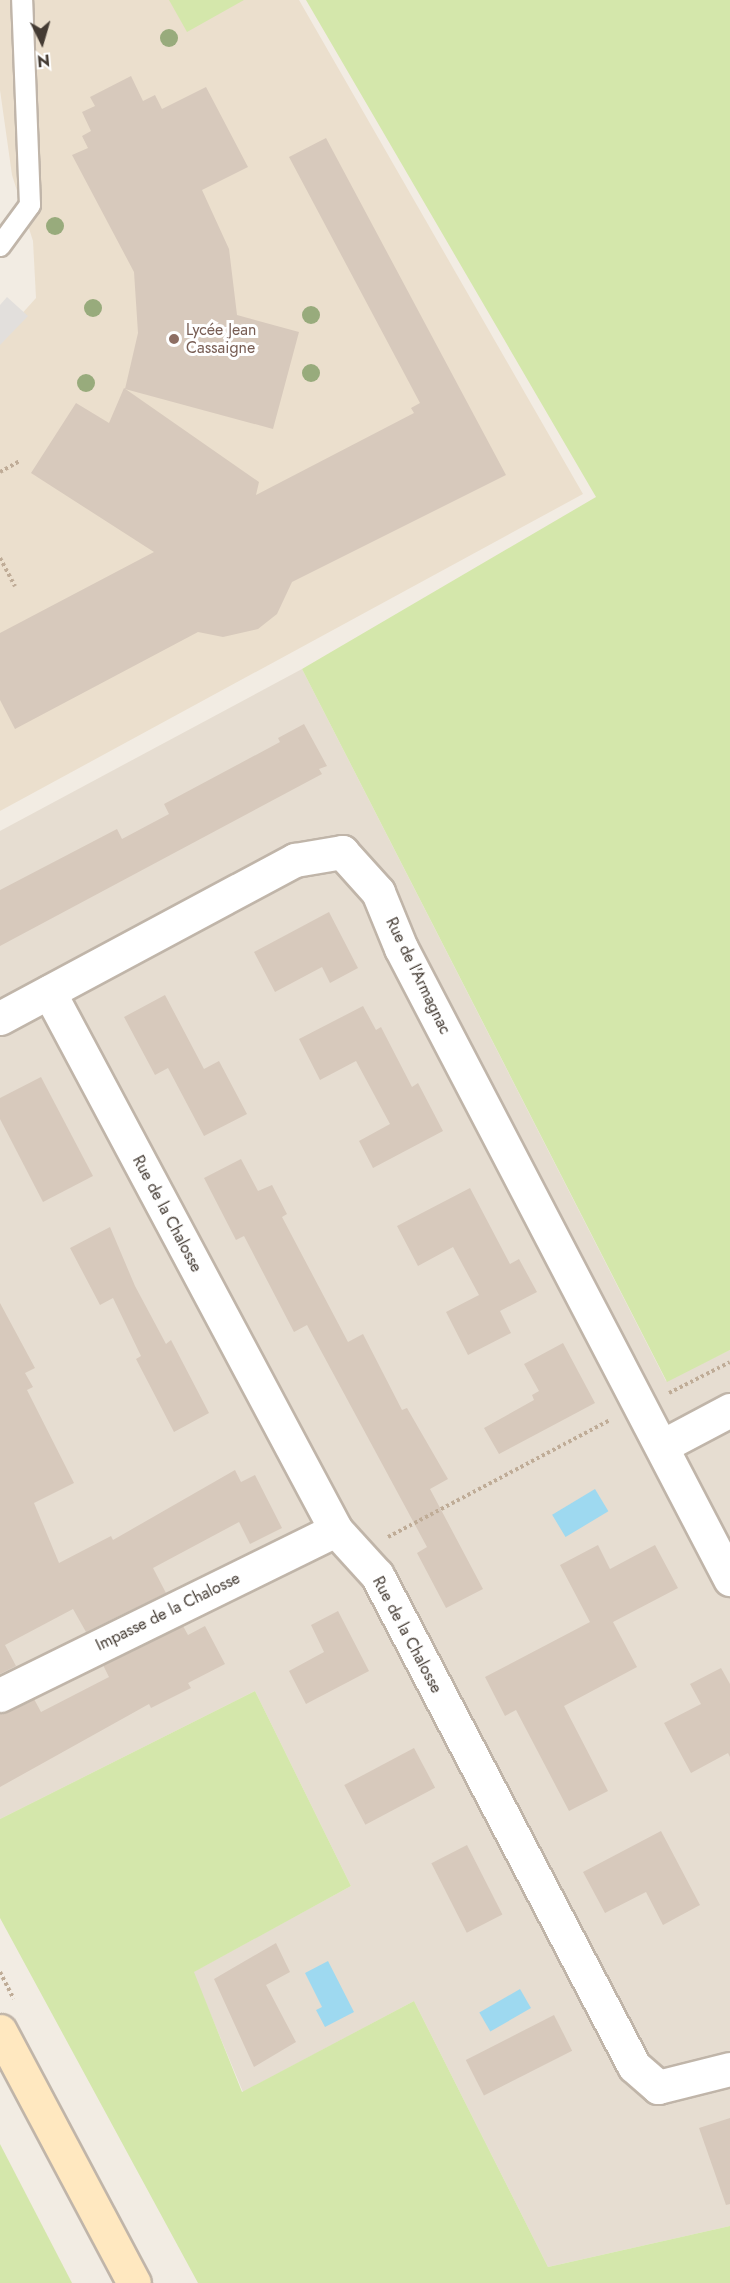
<!DOCTYPE html>
<html>
<head>
<meta charset="utf-8">
<style>
	body { margin:0 }
	#map { position:relative; width:730px; height:2283px; overflow:hidden; background:#f2ece3; font-family:Jost,sans-serif }
	div>[style] { position:absolute }
	.residential>* { inset:0; background:#e6ddd1 }
	.education>* { inset:0; background:#ebdfcd }
	.green>* { inset:0; background:#d4e7ab }
	.parking>* { inset:0; background:#e2dfdc }
	.water>* { inset:0; background:#9ed9f0; transform-origin:0 0 }
	.building>* { inset:0; background:#d7c9bc; transform-origin:0 0 }
	.path>* { height:4px; margin-top:-2px; transform-origin:0; background:repeating-linear-gradient(90deg,#bfac97 0 3px,transparent 0 6px) }
	.roads { filter:drop-shadow(2px 0 #c0b5a9) drop-shadow(-2px 0 #c0b5a9) drop-shadow(0 2px #c0b5a9) drop-shadow(0 -2px #c0b5a9) }
	.lane>* { height:20px; margin:-10px; padding:0 10px; transform-origin:10px; border-radius:10px; background:#fff }
	.street>* { height:33px; margin:-16.5px; padding:0 16.5px; transform-origin:16.5px; border-radius:16.5px; background:#fff }
	.secondary>* { height:33px; margin:-16.5px; padding:0 16.5px; transform-origin:16.5px; border-radius:16.5px; background:#ffe8c0 }
	.trees>* { width:18px; height:18px; margin:-9px; border-radius:50%; background:#98ab7c }
	.dots>* { width:16px; height:16px; translate:-50% -50%; box-sizing:border-box; border:3px solid #fff; border-radius:50% }
	span { translate:-50% -50%; white-space:nowrap; text-align:center; line-height:1.15; -webkit-text-stroke:6px #fff; paint-order:stroke }
	.education-label { font-size:16px; color:#785e54 }
	.left { translate:0 -50%; text-align:left }
	.street-label { font-size:16px; color:#443b33 }
	.north { position:absolute; left:12px; top:12px; width:60px; height:60px; -webkit-text-stroke:4px #fff; paint-order:stroke; rotate:175deg; font-size:16px; font-weight:700; line-height:24px; text-align:center; color:#443b33 }
	.north::after { content:''; display:block; margin:auto; width:21px; height:27px; background:#443b33; clip-path:polygon(50% 0,100% 100%,50% 72%,0 100%) }
</style>
</head>
<body>
<div id="map">
	<div class="residential">
		<i style="clip-path:polygon(302px 669px,666px 1381px,730px 1350px,730px 2226px,548px 2267px,414px 2001px,243px 2092px,193px 1972px,351px 1886px,255px 1691px,0 1819px,0 831px)"></i>
	</div>
	<div class="education">
		<i style="clip-path:polygon(0 0,299px 0,583px 494px,0 811px,0 338px,36px 298px,33px 241px,12px 175px,0 90px)"></i>
	</div>
	<div class="green">
		<i style="clip-path:polygon(169px 0,244px 0,187px 32px)"></i>
		<i style="clip-path:polygon(306px 0,730px 0,730px 1350px,667px 1382px,302px 669px,596px 497px)"></i>
		<i style="clip-path:polygon(255px 1691px,351px 1886px,194px 1972px,242px 2092px,414px 2001px,548px 2267px,730px 2226px,730px 2283px,198px 2283px,0 1918px,0 1819px)"></i>
		<i style="clip-path:polygon(0 2144px,72px 2283px,0 2283px)"></i>
	</div>
	<div class="parking">
		<i style="clip-path:polygon(7px 297px,28px 316px,0 345px,0 305px)"></i>
	</div>
	<div class="water">
		<i style="left:595px;top:1489px;width:26px;height:50px;rotate:59deg"></i>
		<i style="clip-path:polygon(328px 1961px,354px 2012px,325px 2027px,316px 2010px,322px 2007px,305px 1973px)"></i>
		<i style="left:520px;top:1989px;width:22px;height:47px;rotate:60deg"></i>
	</div>
	<div class="building">
		<i style="clip-path:polygon(131px 76px,143px 101px,155px 95px,162px 109px,206px 87px,248px 167px,202px 190px,229px 249px,237px 315px,299px 332px,273px 429px,125px 389px,138px 333px,134px 272px,72px 155px,88px 148px,82px 136px,91px 131px,82px 112px,95px 106px,90px 97px)"></i>
		<i style="clip-path:polygon(326px 138px,506px 475px,292px 582px,277px 614px,258px 629px,223px 637px,198px 632px,15px 729px,0 700px,0 633px,154px 552px,31px 473px,76px 403px,109px 423px,124px 388px,259px 482px,256px 495px,414px 413px,411px 408px,420px 403px,289px 157px)"></i>
		<i style="clip-path:polygon(304px 724px,327px 766px,319px 769px,322px 774px,0 946px,0 890px,117px 829px,122px 839px,169px 814px,164px 804px,280px 742px,278px 738px)"></i>
		<i style="clip-path:polygon(329px 912px,358px 968px,330px 983px,322px 967px,275px 992px,254px 952px)"></i>
		<i style="clip-path:polygon(165px 995px,204px 1069px,219px 1061px,247px 1114px,204px 1136px,168px 1068px,155px 1075px,124px 1017px)"></i>
		<i style="clip-path:polygon(363px 1006px,376px 1030px,381px 1027px,412px 1087px,418px 1083px,443px 1131px,373px 1168px,359px 1141px,390px 1124px,356px 1061px,320px 1080px,299px 1039px)"></i>
		<i style="clip-path:polygon(41px 1077px,93px 1176px,43px 1202px,0 1119px,0 1098px)"></i>
		<i style="clip-path:polygon(241px 1159px,258px 1191px,272px 1185px,287px 1214px,282px 1217px,348px 1342px,363px 1334px,402px 1410px,407px 1408px,448px 1479px,430px 1489px,483px 1589px,446px 1608px,417px 1553px,427px 1547px,307px 1325px,294px 1332px,244px 1236px,236px 1240px,204px 1178px)"></i>
		<i style="clip-path:polygon(470px 1188px,510px 1264px,519px 1259px,537px 1292px,500px 1311px,511px 1333px,468px 1355px,446px 1312px,479px 1295px,453px 1247px,418px 1266px,397px 1226px)"></i>
		<i style="clip-path:polygon(110px 1227px,135px 1286px,166px 1344px,171px 1340px,209px 1413px,174px 1432px,136px 1359px,141px 1356px,113px 1298px,100px 1305px,70px 1248px)"></i>
		<i style="clip-path:polygon(0 1303px,35px 1368px,25px 1373px,33px 1387px,27px 1390px,74px 1483px,34px 1503px,59px 1563px,111px 1536px,113px 1540px,235px 1470px,241px 1482px,255px 1475px,282px 1528px,250px 1544px,239px 1522px,153px 1568px,166px 1593px,86px 1632px,73px 1609px,5px 1645px,16px 1666px,0 1674px)"></i>
		<i style="clip-path:polygon(563px 1343px,595px 1403px,499px 1454px,484px 1428px,534px 1400px,532px 1395px,539px 1391px,524px 1364px)"></i>
		<i style="clip-path:polygon(598px 1545px,610px 1569px,655px 1545px,678px 1588px,613px 1622px,637px 1667px,564px 1706px,608px 1791px,569px 1811px,516px 1710px,505px 1716px,485px 1677px,590px 1622px,560px 1565px)"></i>
		<i style="clip-path:polygon(338px 1611px,369px 1671px,306px 1704px,289px 1671px,324px 1652px,311px 1625px)"></i>
		<i style="clip-path:polygon(183px 1626px,188px 1635px,205px 1626px,225px 1664px,188px 1683px,191px 1688px,151px 1708px,149px 1704px,0 1787px,0 1714px,34px 1699px,41px 1712px,109px 1677px,103px 1665px)"></i>
		<i style="clip-path:polygon(721px 1668px,730px 1684px,730px 1757px,728px 1753px,691px 1773px,664px 1723px,701px 1704px,690px 1684px)"></i>
		<i style="left:414px;top:1748px;width:45px;height:79px;rotate:62deg"></i>
		<i style="clip-path:polygon(661px 1831px,700px 1905px,663px 1925px,646px 1892px,605px 1913px,583px 1872px)"></i>
		<i style="left:467px;top:1845px;width:78px;height:40px;rotate:63deg"></i>
		<i style="clip-path:polygon(276px 1943px,290px 1972px,266px 1985px,296px 2042px,254px 2067px,214px 1979px)"></i>
		<i style="left:554px;top:2015px;width:40px;height:99px;rotate:63deg"></i>
		<i style="clip-path:polygon(730px 2118px,730px 2204px,726px 2205px,699px 2128px)"></i>
	</div>
	<div class="path">
		<i style="left:0;top:472px;width:23px;rotate:-29deg"></i>
		<i style="left:0;top:558px;width:32px;rotate:62deg"></i>
		<i style="left:669px;top:1393px;width:68px;rotate:-26.9deg"></i>
		<i style="left:388px;top:1537px;width:251px;rotate:-27.8deg"></i>
		<i style="left:0;top:1972px;width:30px;rotate:63deg"></i>
	</div>
	<div class="roads">
		<div class="lane">
			<i style="left:0;top:246px;width:51px;rotate:-53.8deg"></i>
			<i style="left:30px;top:205px;width:205px;rotate:-92.2deg"></i>
		</div>
		<div class="street">
			<i style="left:49px;top:992px;width:610px;rotate:61.92deg"></i>
			<i style="left:336px;top:1530px;width:61px;rotate:47.7deg"></i>
			<i style="left:377px;top:1575px;width:554px;rotate:62.37deg"></i>
			<i style="left:634px;top:2066px;width:32px;rotate:41deg"></i>
			<i style="left:658px;top:2087px;width:74px;rotate:-14deg"></i>
			<i style="left:0;top:1018px;width:335px;rotate:-28.2deg"></i>
			<i style="left:295px;top:860px;width:48px;rotate:-9.7deg"></i>
			<i style="left:342px;top:852px;width:54px;rotate:48deg"></i>
			<i style="left:378px;top:892px;width:61px;rotate:67.7deg"></i>
			<i style="left:401px;top:948px;width:712px;rotate:62.46deg"></i>
			<i style="left:664px;top:1445px;width:75px;rotate:-27.9deg"></i>
			<i style="left:0;top:1695px;width:374px;rotate:-26.2deg"></i>
		</div>
		<div class="secondary">
			<i style="left:0;top:2031px;width:285px;rotate:62deg"></i>
		</div>
	</div>
	<div class="trees">
		<i style="left:169px;top:38px"></i>
		<i style="left:55px;top:226px"></i>
		<i style="left:93px;top:308px"></i>
		<i style="left:311px;top:315px"></i>
		<i style="left:311px;top:373px"></i>
		<i style="left:86px;top:383px"></i>
	</div>
	<div class="dots">
		<i style="left:174px;top:339px;background:#8d6e63"></i>
	</div>
	<div class="education-label">
		<span class="left" style="left:186px;top:339px">Lycée Jean<br>Cassaigne</span>
	</div>
	<div class="street-label">
		<span style="left:418px;top:976px;rotate:64deg">Rue de l'Armagnac</span>
		<span style="left:167px;top:1214px;rotate:62deg">Rue de la Chalosse</span>
		<span style="left:168px;top:1612px;rotate:-26deg">Impasse de la Chalosse</span>
		<span style="left:407px;top:1635px;rotate:62deg">Rue de la Chalosse</span>
	</div>
	<div class="north">N</div>
</div>
</body>
</html>
